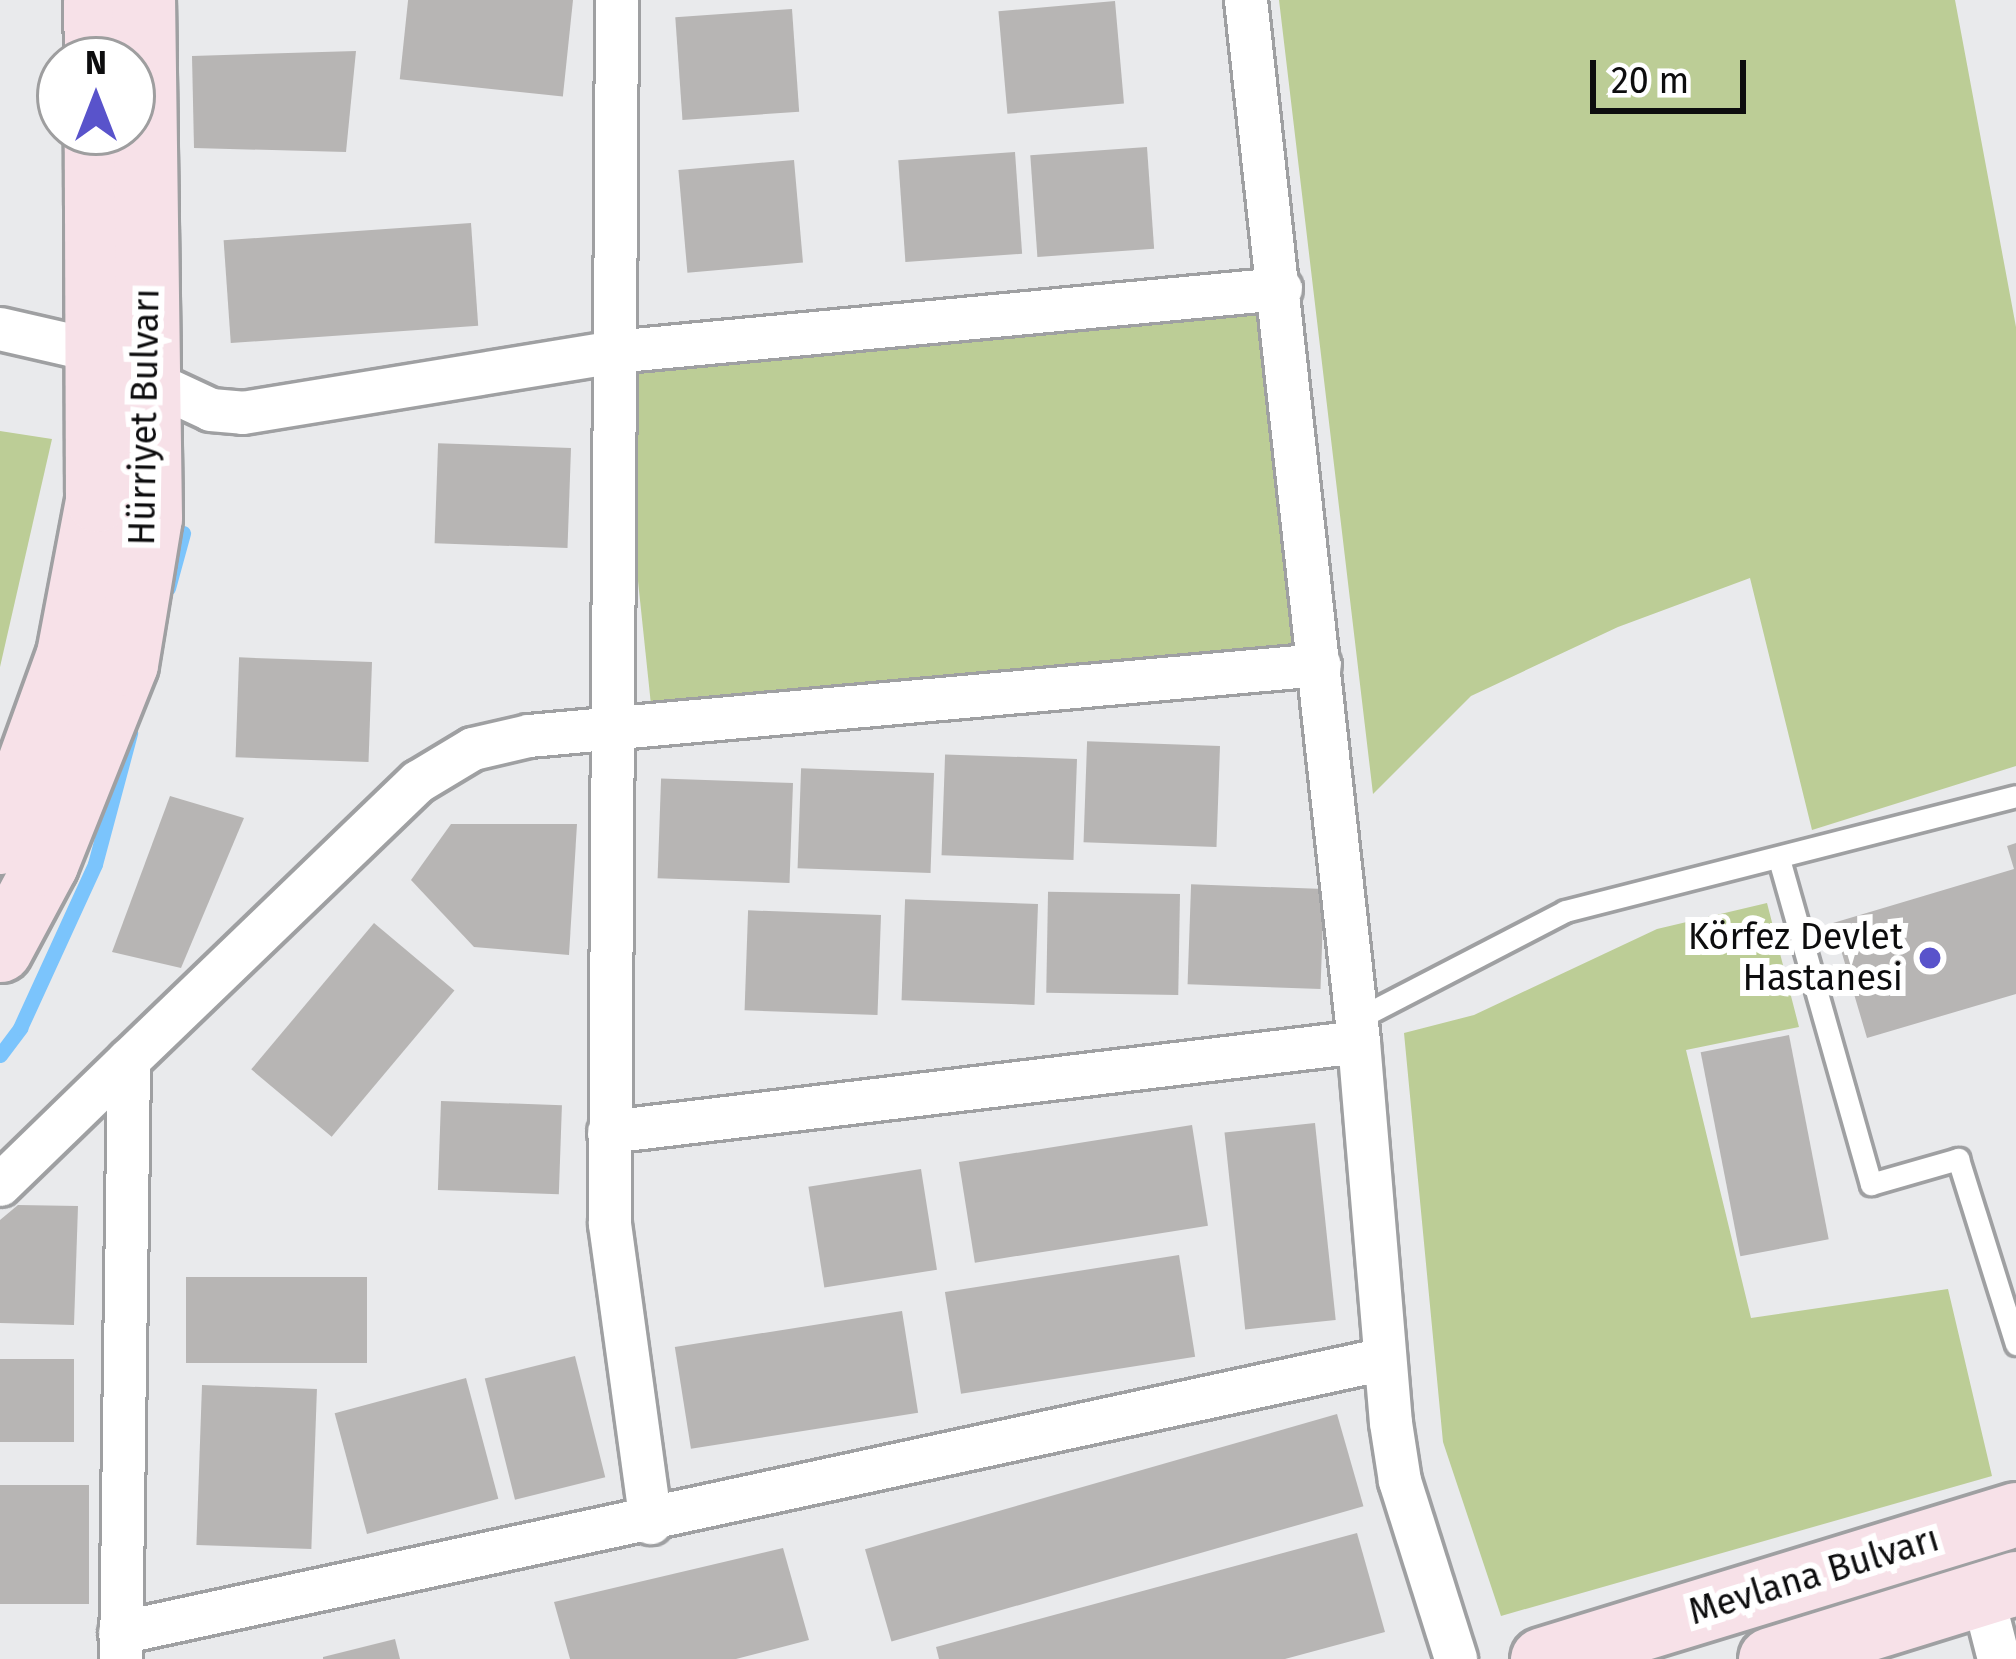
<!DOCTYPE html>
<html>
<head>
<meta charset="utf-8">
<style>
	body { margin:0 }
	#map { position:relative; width:2016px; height:1659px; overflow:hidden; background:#e9eaec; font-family:"Fira Sans",sans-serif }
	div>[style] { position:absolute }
	.green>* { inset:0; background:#bccd96; transform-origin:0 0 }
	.stream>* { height:15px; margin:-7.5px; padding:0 7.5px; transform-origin:7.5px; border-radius:7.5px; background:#7bc4fc }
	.building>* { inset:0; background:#b7b5b4; transform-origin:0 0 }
	.roads { filter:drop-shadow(3px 0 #9fa0a2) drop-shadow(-3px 0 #9fa0a2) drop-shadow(0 3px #9fa0a2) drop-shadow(0 -3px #9fa0a2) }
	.service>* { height:21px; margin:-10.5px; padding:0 10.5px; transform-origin:10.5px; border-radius:10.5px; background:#fff }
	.minor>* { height:42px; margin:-21px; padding:0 21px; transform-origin:21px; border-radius:21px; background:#fff }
	.secondary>* { height:63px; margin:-31.5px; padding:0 31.5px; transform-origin:31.5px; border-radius:31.5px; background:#f7e1e8 }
	.dots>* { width:33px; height:33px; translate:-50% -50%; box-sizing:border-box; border:6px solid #fff; border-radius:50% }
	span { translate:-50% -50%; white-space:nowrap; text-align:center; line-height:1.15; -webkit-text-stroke:12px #fff; paint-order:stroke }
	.street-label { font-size:36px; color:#0d0d0e }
	.poi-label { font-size:36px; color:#0d0d0e }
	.right { translate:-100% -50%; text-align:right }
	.north { position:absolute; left:36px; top:36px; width:120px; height:120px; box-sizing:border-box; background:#fff; border:3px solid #9e9e9f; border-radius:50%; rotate:0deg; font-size:33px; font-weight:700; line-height:48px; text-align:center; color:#0d0d0e }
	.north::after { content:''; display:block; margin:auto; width:42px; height:54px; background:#5953cb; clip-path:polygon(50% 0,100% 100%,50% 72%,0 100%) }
	.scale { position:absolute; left:1590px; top:60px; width:156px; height:54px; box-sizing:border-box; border:6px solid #0d0d0e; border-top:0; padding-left:15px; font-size:36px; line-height:42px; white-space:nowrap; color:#0d0d0e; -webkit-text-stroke:9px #fff; paint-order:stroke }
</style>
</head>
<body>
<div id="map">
	<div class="green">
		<i style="clip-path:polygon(1279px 0,1955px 0,2016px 327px,2016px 766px,1812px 830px,1750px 578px,1618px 627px,1471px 696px,1373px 794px)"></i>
		<i style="left:1281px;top:289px;width:378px;height:670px;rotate:84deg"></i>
		<i style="clip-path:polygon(0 431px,52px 439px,0 667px)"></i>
		<i style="clip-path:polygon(1767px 903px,1799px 1027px,1686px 1050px,1751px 1318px,1948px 1289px,1992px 1476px,1501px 1616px,1443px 1442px,1404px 1033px,1474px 1015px,1657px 929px)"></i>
	</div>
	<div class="stream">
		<i style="left:168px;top:588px;width:57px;rotate:-74.7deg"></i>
		<i style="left:0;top:1055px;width:34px;rotate:-53deg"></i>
		<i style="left:20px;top:1028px;width:180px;rotate:-65.4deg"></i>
		<i style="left:95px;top:864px;width:136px;rotate:-75deg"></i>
	</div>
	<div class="building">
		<i style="left:573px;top:0;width:97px;height:164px;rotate:96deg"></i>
		<i style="left:1115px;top:1px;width:103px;height:117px;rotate:85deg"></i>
		<i style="left:792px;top:9px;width:103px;height:117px;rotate:86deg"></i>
		<i style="clip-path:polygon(356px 51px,346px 152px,194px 148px,192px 56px)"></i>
		<i style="left:1147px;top:147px;width:102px;height:117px;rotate:86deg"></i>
		<i style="left:1015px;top:152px;width:102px;height:117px;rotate:86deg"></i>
		<i style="left:794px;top:160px;width:103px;height:116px;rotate:85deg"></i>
		<i style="left:471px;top:223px;width:103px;height:248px;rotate:86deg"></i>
		<i style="left:571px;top:448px;width:100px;height:133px;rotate:92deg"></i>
		<i style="left:372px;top:662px;width:100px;height:133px;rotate:92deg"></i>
		<i style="left:1220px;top:746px;width:101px;height:133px;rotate:92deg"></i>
		<i style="left:1077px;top:759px;width:101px;height:132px;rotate:92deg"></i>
		<i style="left:934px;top:773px;width:100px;height:133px;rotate:92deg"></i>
		<i style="left:793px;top:783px;width:100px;height:132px;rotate:92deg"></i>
		<i style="clip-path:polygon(170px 796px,244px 818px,181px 968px,112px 952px)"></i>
		<i style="clip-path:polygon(451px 824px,577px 824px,569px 955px,474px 947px,411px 880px)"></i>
		<i style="clip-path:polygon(2016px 843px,2016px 994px,1867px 1038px,1833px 923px,2014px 869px,2007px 846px)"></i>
		<i style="left:1324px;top:889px;width:100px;height:133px;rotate:92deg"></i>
		<i style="left:1180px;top:894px;width:101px;height:132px;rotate:91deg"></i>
		<i style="left:1038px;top:904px;width:101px;height:133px;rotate:92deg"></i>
		<i style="left:881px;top:915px;width:100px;height:133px;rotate:92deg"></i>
		<i style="left:374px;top:923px;width:105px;height:191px;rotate:40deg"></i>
		<i style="left:1789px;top:1035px;width:208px;height:90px;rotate:79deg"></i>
		<i style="left:441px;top:1101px;width:121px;height:89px;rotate:2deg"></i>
		<i style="left:1315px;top:1123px;width:198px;height:91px;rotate:84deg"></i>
		<i style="left:1192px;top:1125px;width:102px;height:236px;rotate:81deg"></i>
		<i style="left:921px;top:1169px;width:102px;height:114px;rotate:81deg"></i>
		<i style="clip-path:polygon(18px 1205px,78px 1206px,74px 1325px,0 1323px,0 1220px)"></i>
		<i style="left:1179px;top:1255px;width:103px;height:237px;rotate:81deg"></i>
		<i style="left:186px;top:1277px;width:181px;height:86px"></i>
		<i style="left:902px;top:1311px;width:103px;height:230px;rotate:81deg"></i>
		<i style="left:575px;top:1356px;width:125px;height:93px;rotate:76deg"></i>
		<i style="left:0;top:1359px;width:74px;height:83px"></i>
		<i style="left:466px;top:1378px;width:125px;height:136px;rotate:75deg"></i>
		<i style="left:202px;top:1385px;width:115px;height:160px;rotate:2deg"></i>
		<i style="left:1337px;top:1414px;width:96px;height:491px;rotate:74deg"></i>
		<i style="left:0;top:1485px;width:89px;height:119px"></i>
		<i style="clip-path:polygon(1357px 1533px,1385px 1632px,1285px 1659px,939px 1659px,936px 1647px)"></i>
		<i style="clip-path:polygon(783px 1548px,809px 1640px,736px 1659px,570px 1659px,554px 1602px)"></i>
		<i style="clip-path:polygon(395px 1639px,400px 1659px,323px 1659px,323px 1657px)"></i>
	</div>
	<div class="roads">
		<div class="service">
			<i style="left:1779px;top:859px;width:338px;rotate:74.2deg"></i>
			<i style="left:1871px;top:1184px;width:91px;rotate:-16deg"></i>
			<i style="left:1958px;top:1159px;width:194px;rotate:72.6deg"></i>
			<i style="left:1357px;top:1019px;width:234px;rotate:-27.4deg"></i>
			<i style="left:1565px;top:911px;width:465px;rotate:-14.3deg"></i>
		</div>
		<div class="minor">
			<i style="left:617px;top:0;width:1224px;rotate:90.33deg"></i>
			<i style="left:610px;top:1224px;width:302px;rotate:82.2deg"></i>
			<i style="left:1246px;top:0;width:1048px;rotate:83.81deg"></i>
			<i style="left:1359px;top:1042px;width:382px;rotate:85.2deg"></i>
			<i style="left:1391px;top:1423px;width:59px;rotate:81.2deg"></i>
			<i style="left:1400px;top:1481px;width:187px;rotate:72.5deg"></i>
			<i style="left:0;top:329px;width:76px;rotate:12.9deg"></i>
			<i style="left:74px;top:346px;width:151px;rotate:25deg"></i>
			<i style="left:211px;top:410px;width:32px;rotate:5deg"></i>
			<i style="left:243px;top:413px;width:376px;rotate:-9.3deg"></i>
			<i style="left:614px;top:352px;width:670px;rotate:-5.4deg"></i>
			<i style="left:609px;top:1132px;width:755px;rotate:-6.84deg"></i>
			<i style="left:0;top:1185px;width:180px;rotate:-44.1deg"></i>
			<i style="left:1982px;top:1593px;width:68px;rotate:75.6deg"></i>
			<i style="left:120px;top:1633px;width:1294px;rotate:-12.22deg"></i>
			<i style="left:121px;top:1659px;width:599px;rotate:-89.23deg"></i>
			<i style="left:129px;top:1060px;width:401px;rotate:-43.9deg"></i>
			<i style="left:418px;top:782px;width:64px;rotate:-31deg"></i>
			<i style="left:473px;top:749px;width:57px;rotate:-13.1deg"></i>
			<i style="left:529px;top:736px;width:794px;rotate:-5.13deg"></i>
		</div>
		<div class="secondary">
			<i style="left:95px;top:0;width:60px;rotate:89deg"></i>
			<i style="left:0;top:842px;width:200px;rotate:-70.1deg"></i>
			<i style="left:68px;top:654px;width:157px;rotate:-79.3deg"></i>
			<i style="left:97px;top:500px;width:368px;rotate:-90.2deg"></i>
			<i style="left:0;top:950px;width:98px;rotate:-61.9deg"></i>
			<i style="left:46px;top:864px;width:215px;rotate:-68.2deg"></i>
			<i style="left:126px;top:664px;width:148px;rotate:-80.7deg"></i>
			<i style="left:150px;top:518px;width:518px;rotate:-90.77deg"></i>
			<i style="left:1542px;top:1659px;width:496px;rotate:-17deg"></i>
			<i style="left:1770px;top:1659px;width:257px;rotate:-17.2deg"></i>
		</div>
	</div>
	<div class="dots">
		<i style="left:1930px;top:958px;background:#5953cb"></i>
	</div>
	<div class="street-label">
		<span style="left:145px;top:417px;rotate:-89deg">Hürriyet Bulvarı</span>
		<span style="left:1814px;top:1576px;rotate:-17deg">Mevlana Bulvarı</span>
	</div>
	<div class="poi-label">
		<span class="right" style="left:1903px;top:958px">Körfez Devlet<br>Hastanesi</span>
	</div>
	<div class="north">N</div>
	<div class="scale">20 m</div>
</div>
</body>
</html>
